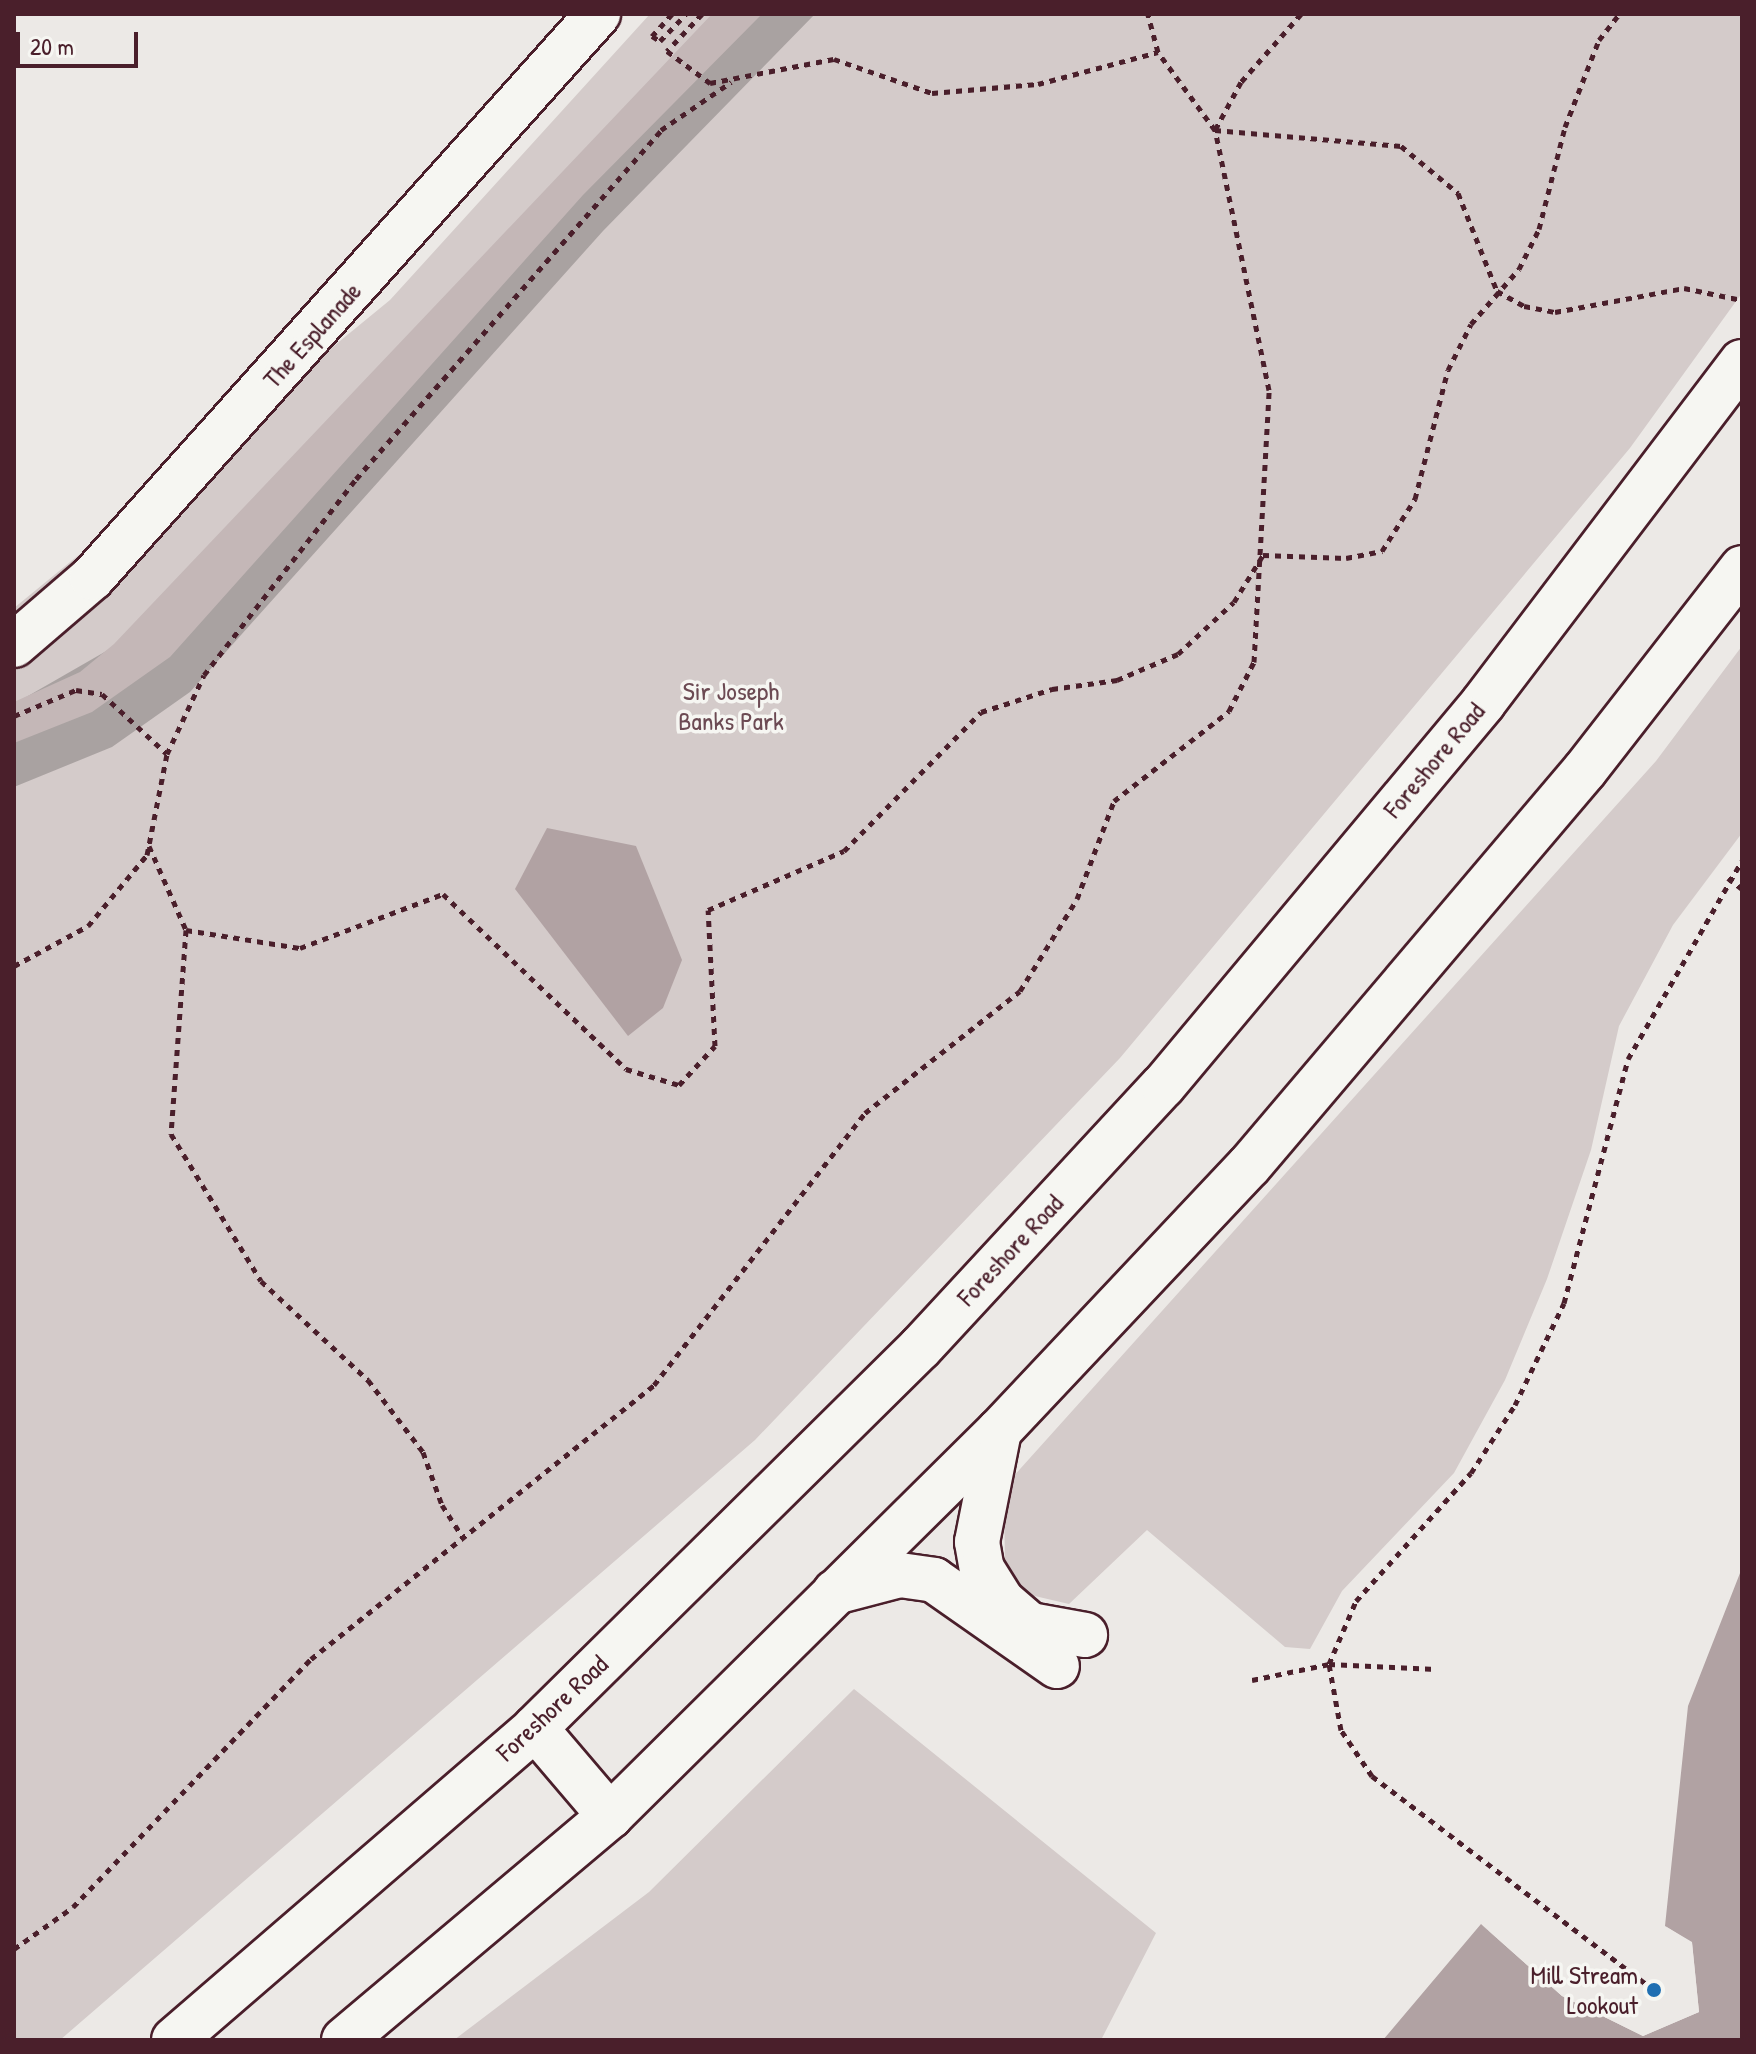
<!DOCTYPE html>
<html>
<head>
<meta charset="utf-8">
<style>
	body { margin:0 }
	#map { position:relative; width:1756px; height:2054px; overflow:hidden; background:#ece9e6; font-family:"Patrick Hand",sans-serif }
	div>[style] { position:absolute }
	.green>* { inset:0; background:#d4cbca }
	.water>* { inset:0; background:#b1a2a3 }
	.pier>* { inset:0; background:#ece9e6 }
	.shadow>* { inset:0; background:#0003 }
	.building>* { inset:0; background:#c4b7b7 }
	.path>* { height:5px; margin-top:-2.5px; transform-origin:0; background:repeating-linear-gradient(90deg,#4a1f2b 0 6px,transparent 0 12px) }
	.roads { filter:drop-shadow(2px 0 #4a1f2b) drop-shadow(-2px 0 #4a1f2b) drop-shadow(0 2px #4a1f2b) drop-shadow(0 -2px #4a1f2b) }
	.minor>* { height:44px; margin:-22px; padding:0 22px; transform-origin:22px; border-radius:22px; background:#f6f6f2 }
	.major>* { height:44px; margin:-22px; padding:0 22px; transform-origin:22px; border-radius:22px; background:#f6f6f2 }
	.dots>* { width:22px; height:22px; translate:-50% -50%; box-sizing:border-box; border:4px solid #f6f6f2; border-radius:50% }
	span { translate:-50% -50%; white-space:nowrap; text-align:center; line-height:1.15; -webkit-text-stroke:7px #f6f6f2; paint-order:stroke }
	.street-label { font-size:26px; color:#4a1f2b }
	.park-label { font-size:26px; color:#6c4a53 }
	.poi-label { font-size:26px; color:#4a1f2b }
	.right { translate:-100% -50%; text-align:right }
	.frame { position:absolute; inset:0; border:16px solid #4a1f2b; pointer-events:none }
	.scale { position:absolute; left:16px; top:32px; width:122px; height:36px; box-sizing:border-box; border:4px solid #4a1f2b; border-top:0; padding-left:10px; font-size:24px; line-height:28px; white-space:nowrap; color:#4a1f2b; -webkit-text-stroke:6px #f6f6f2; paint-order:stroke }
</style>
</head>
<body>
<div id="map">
	<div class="green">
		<i style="clip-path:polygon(650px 14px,1742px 14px,1742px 293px,1630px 448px,1120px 1058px,755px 1440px,60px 2040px,14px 2040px,14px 608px,390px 300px)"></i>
		<i style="clip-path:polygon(1742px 646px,1742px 833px,1673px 925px,1619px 1026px,1591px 1150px,1547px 1279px,1505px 1380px,1454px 1473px,1342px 1591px,1310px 1649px,1285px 1647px,1147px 1530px,1069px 1604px,1022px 1593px,1005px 1560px,1004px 1507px,1012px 1478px,1656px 761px)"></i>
		<i style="clip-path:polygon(854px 1689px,1156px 1933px,1101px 2040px,454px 2040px,649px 1892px)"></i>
	</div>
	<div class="water">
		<i style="clip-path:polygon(547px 828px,636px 846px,682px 960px,663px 1008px,628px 1036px,515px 889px)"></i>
		<i style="clip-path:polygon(1742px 1568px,1742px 2040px,1383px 2040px,1481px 1924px,1562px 1996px,1643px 2036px,1699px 2012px,1692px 1943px,1665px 1926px,1688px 1706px)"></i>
	</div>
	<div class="pier">
		<i style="clip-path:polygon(1481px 1924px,1564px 1993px,1644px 2032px,1695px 2009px,1688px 1945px,1665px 1926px,1692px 1942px,1699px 2012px,1643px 2036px,1562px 1996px)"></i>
	</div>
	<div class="shadow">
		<i style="clip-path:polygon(713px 14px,815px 14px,603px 231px,190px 692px,112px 747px,14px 787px,14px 704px,115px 646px)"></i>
	</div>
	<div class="building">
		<i style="clip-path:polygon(712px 14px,762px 14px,583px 195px,170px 657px,92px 712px,14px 743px,14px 702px,80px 672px,114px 644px)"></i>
	</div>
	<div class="path">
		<i style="left:672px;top:14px;width:30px;rotate:132deg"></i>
		<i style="left:652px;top:36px;width:9px;rotate:32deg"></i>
		<i style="left:660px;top:41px;width:37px;rotate:-46deg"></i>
		<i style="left:702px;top:14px;width:51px;rotate:133.4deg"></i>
		<i style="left:667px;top:51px;width:54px;rotate:36.7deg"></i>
		<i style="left:710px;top:83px;width:126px;rotate:-11deg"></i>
		<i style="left:834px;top:59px;width:104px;rotate:19.1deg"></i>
		<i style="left:932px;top:93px;width:106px;rotate:-4.9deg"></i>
		<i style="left:1038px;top:84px;width:124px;rotate:-14.9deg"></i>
		<i style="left:1301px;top:14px;width:91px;rotate:131.4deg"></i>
		<i style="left:1241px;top:82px;width:55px;rotate:118.4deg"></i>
		<i style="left:1215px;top:130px;width:187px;rotate:4.9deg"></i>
		<i style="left:1401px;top:146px;width:74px;rotate:39.5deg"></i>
		<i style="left:1458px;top:193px;width:105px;rotate:68.3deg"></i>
		<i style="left:1497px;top:291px;width:31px;rotate:29deg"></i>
		<i style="left:1524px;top:306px;width:32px;rotate:11deg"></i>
		<i style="left:1555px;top:312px;width:131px;rotate:-10.5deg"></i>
		<i style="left:1684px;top:288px;width:59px;rotate:11.7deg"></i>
		<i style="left:14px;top:716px;width:67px;rotate:-22.8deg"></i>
		<i style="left:76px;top:690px;width:26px;rotate:9deg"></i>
		<i style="left:102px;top:694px;width:88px;rotate:42.7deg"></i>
		<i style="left:149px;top:846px;width:92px;rotate:66.2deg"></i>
		<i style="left:186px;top:930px;width:205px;rotate:94.2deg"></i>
		<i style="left:171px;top:1134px;width:172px;rotate:58.5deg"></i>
		<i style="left:261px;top:1281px;width:146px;rotate:42.8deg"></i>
		<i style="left:368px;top:1380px;width:91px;rotate:52.6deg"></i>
		<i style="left:423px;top:1452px;width:56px;rotate:70.3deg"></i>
		<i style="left:442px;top:1505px;width:40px;rotate:57.1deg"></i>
		<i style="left:1728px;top:878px;width:18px;rotate:38deg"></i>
		<i style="left:186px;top:930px;width:115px;rotate:9deg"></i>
		<i style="left:300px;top:948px;width:153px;rotate:-20.7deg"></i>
		<i style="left:443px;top:894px;width:253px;rotate:43.7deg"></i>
		<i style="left:626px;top:1069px;width:55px;rotate:16.8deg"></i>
		<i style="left:679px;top:1085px;width:53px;rotate:-47.3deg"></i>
		<i style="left:715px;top:1046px;width:136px;rotate:-92.9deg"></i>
		<i style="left:708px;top:910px;width:148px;rotate:-23.5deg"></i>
		<i style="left:844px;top:851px;width:195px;rotate:-45.4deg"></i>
		<i style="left:981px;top:712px;width:75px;rotate:-17.9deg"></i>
		<i style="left:1052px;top:689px;width:66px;rotate:-7.9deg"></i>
		<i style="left:1117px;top:680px;width:66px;rotate:-23.1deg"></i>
		<i style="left:1178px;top:654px;width:76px;rotate:-42.9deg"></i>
		<i style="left:1234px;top:602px;width:55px;rotate:-58.3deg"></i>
		<i style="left:1263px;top:555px;width:83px;rotate:2.1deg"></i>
		<i style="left:1346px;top:558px;width:37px;rotate:-11deg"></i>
		<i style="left:1382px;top:551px;width:62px;rotate:-57.6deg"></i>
		<i style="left:1415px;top:499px;width:133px;rotate:-75.7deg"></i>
		<i style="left:1448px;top:370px;width:51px;rotate:-63.4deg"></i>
		<i style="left:1471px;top:324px;width:73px;rotate:-48.9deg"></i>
		<i style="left:1519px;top:269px;width:45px;rotate:-63.4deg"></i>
		<i style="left:1539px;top:229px;width:105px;rotate:-75.7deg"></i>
		<i style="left:1565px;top:127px;width:93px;rotate:-68.7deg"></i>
		<i style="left:1599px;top:40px;width:33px;rotate:-52deg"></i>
		<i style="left:14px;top:966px;width:84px;rotate:-28.4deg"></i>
		<i style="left:88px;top:926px;width:92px;rotate:-50.3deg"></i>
		<i style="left:147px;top:855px;width:103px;rotate:-78.8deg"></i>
		<i style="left:167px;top:754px;width:87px;rotate:-64.9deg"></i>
		<i style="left:204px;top:675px;width:248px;rotate:-52.2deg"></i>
		<i style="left:356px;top:479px;width:463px;rotate:-48.8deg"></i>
		<i style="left:661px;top:130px;width:85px;rotate:-34.4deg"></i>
		<i style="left:1252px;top:1680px;width:79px;rotate:-11.7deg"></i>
		<i style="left:1329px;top:1664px;width:107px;rotate:2.7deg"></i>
		<i style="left:14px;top:1949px;width:72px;rotate:-35.4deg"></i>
		<i style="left:73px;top:1907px;width:344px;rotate:-46.2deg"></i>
		<i style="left:311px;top:1659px;width:439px;rotate:-38.6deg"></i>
		<i style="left:654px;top:1385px;width:344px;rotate:-52.2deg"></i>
		<i style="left:865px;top:1113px;width:197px;rotate:-38.2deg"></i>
		<i style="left:1020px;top:991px;width:108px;rotate:-58.2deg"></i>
		<i style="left:1077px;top:899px;width:105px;rotate:-69.3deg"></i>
		<i style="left:1114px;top:801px;width:146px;rotate:-38deg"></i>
		<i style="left:1229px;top:711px;width:55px;rotate:-63deg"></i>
		<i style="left:1254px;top:662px;width:272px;rotate:-86.8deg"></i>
		<i style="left:1269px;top:390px;width:266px;rotate:-101.7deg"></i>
		<i style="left:1215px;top:130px;width:97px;rotate:-126.2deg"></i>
		<i style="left:1158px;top:52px;width:39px;rotate:-105deg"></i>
		<i style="left:1654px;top:1990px;width:354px;rotate:-142.8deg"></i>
		<i style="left:1372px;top:1776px;width:55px;rotate:-124deg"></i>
		<i style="left:1341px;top:1730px;width:67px;rotate:-100.3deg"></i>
		<i style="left:1329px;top:1664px;width:69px;rotate:-66.8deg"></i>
		<i style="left:1356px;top:1601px;width:172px;rotate:-48.1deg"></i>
		<i style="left:1471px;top:1473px;width:81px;rotate:-57.1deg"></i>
		<i style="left:1515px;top:1405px;width:113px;rotate:-64.3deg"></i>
		<i style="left:1564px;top:1303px;width:252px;rotate:-75.3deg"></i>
		<i style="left:1628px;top:1059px;width:228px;rotate:-60.1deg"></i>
	</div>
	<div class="roads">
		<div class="minor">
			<i style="left:14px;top:645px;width:103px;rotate:-40.7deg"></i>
			<i style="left:92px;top:578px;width:758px;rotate:-48.1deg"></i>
			<i style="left:999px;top:1431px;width:113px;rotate:101.2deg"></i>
			<i style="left:977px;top:1542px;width:27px;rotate:80deg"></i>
			<i style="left:982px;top:1569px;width:36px;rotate:58deg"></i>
			<i style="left:1001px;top:1600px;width:38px;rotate:41deg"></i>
			<i style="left:1030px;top:1625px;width:56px;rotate:10.3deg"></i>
			<i style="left:835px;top:1592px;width:67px;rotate:-14.7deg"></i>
			<i style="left:900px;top:1575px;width:34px;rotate:8deg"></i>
			<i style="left:934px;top:1580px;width:150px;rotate:35deg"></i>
			<i style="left:535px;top:1728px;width:116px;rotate:49.6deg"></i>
		</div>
		<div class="major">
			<i style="left:174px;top:2040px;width:477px;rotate:-40.8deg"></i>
			<i style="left:535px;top:1728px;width:541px;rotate:-44.63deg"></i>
			<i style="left:920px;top:1348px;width:357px;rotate:-47.2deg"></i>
			<i style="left:1163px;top:1086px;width:499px;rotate:-50.1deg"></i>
			<i style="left:1483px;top:703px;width:428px;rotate:-52.8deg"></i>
			<i style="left:344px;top:2040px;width:348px;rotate:-40.1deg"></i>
			<i style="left:610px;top:1816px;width:547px;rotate:-44.7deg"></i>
			<i style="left:999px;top:1431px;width:364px;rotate:-46.7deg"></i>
			<i style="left:1249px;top:1166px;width:519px;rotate:-49.69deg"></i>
			<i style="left:1585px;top:770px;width:256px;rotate:-52.1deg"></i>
		</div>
	</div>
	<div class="dots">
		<i style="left:1654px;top:1990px;background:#1f6fb2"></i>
	</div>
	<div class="street-label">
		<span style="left:312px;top:335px;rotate:-48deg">The Esplanade</span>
		<span style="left:1434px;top:760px;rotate:-50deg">Foreshore Road</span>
		<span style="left:1010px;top:1250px;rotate:-47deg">Foreshore Road</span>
		<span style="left:552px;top:1708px;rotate:-43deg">Foreshore Road</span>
	</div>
	<div class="park-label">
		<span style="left:731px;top:706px">Sir Joseph<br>Banks Park</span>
	</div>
	<div class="poi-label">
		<span class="right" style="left:1638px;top:1990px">Mill Stream<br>Lookout</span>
	</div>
	<div class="frame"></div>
	<div class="scale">20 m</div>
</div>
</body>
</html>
